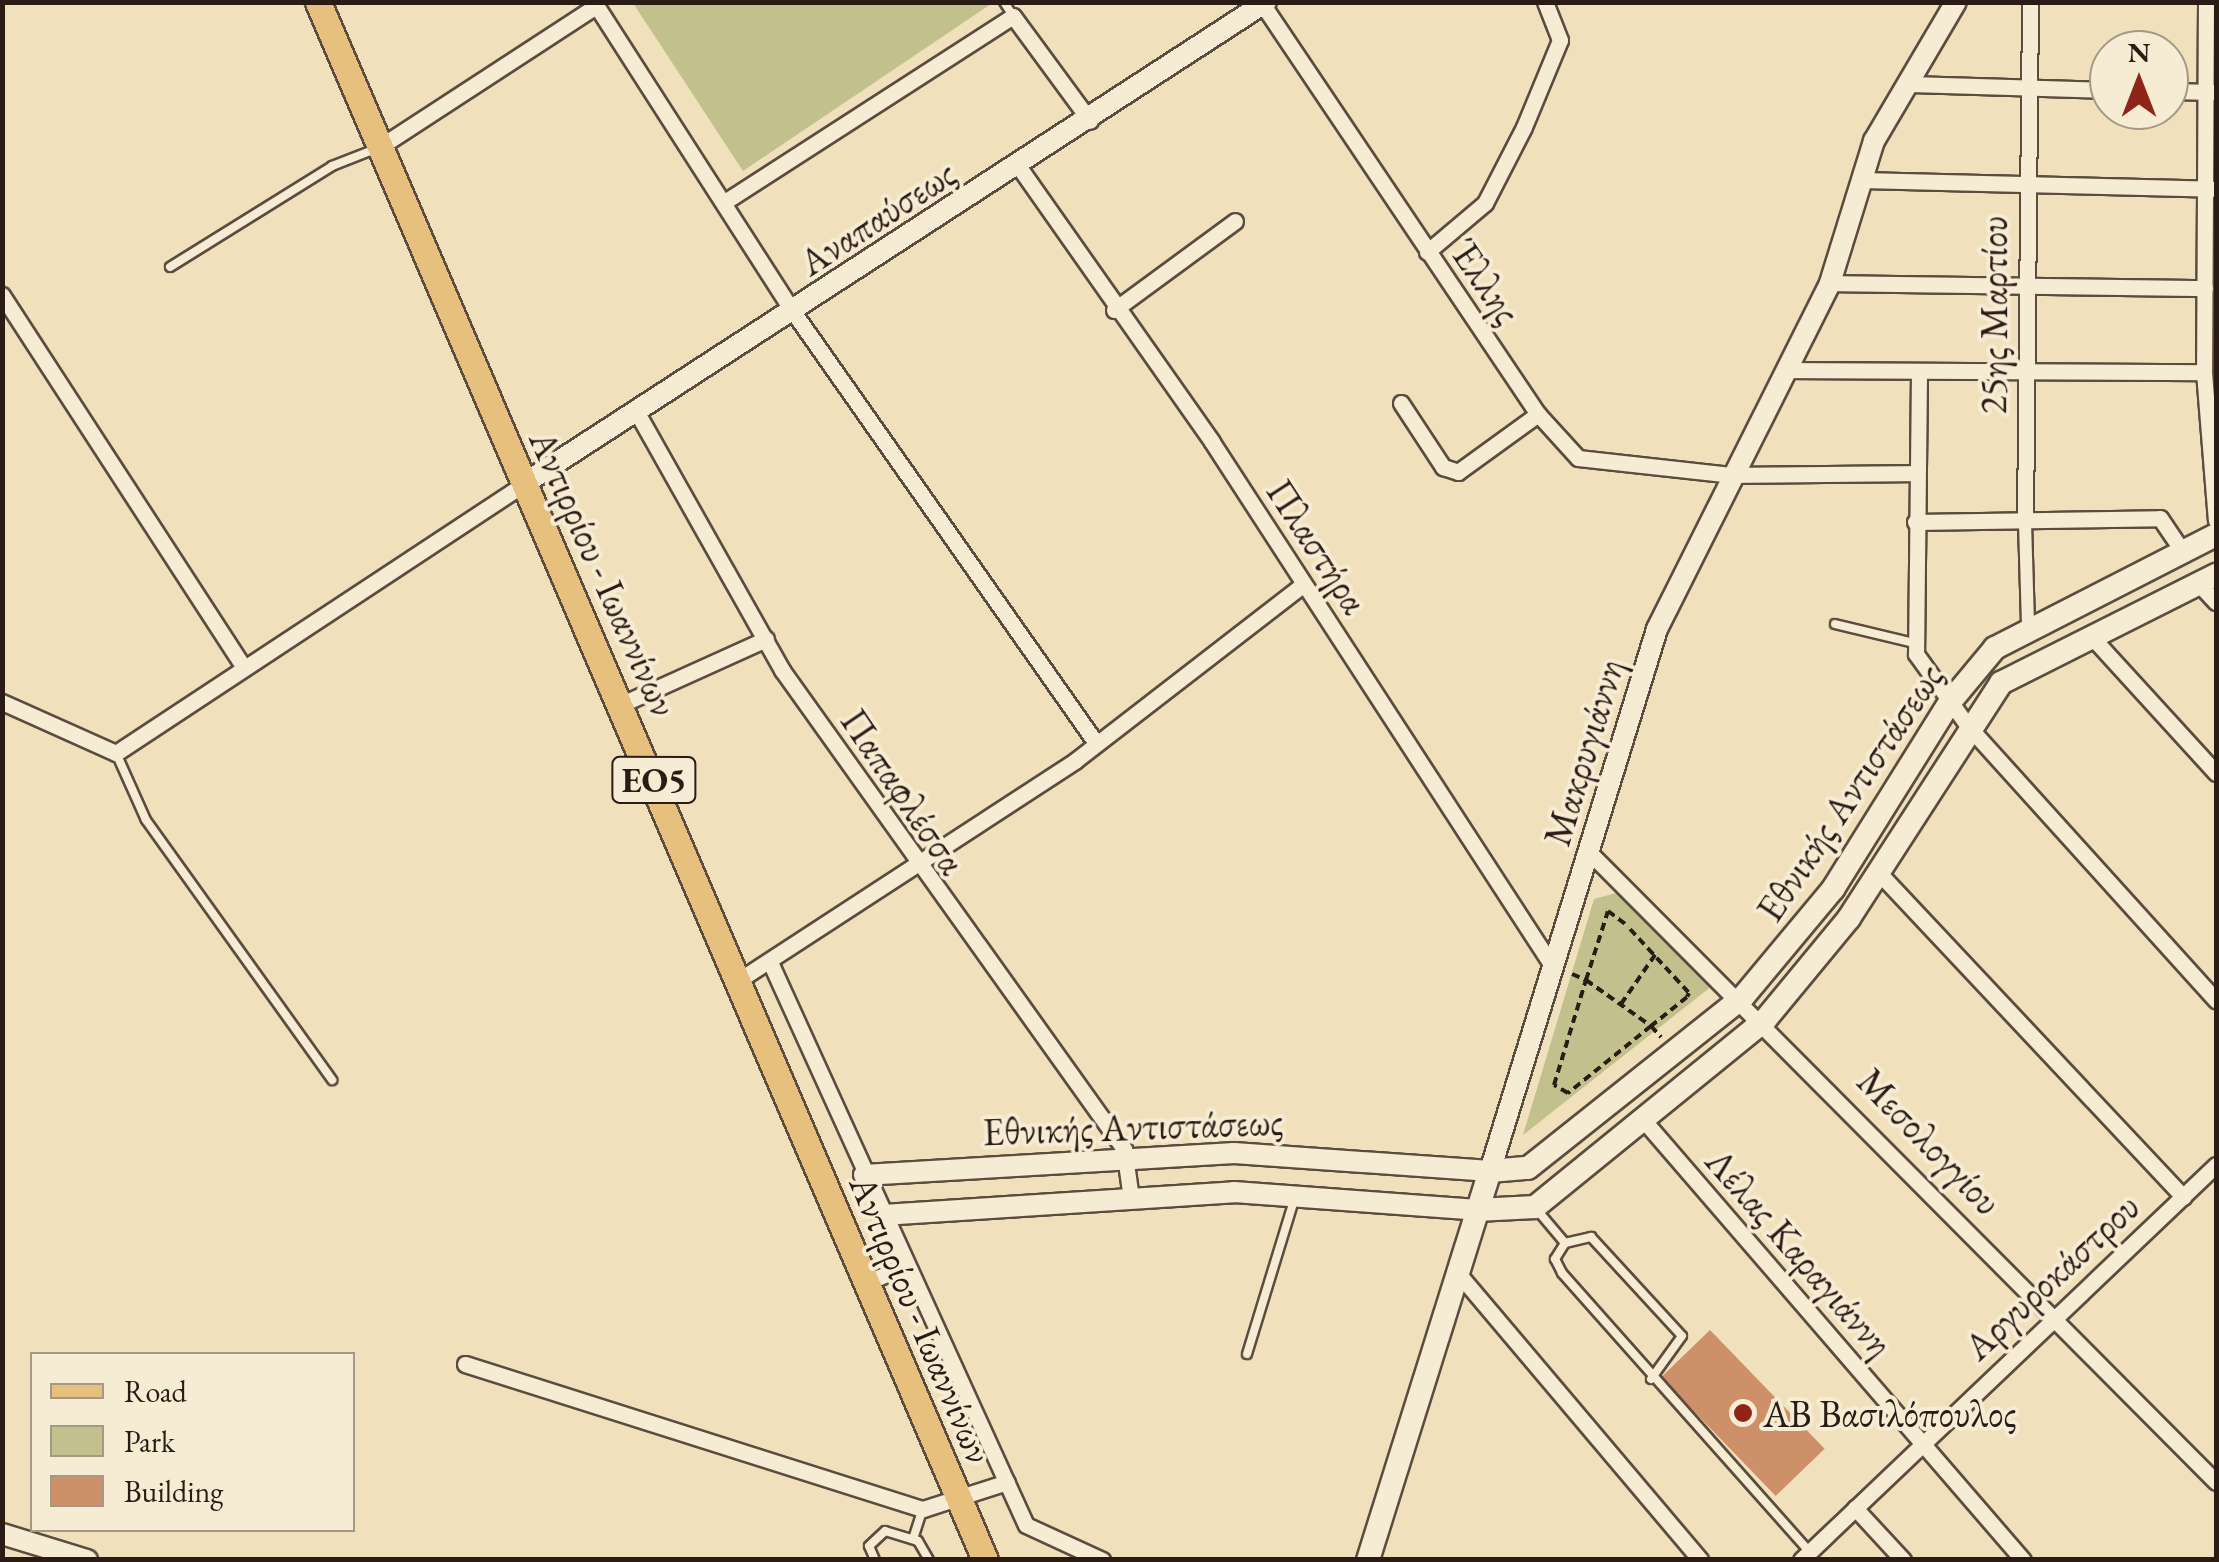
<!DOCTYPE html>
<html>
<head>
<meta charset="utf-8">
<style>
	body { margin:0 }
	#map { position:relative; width:2219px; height:1562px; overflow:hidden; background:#f1e0bc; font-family:"EB Garamond",serif }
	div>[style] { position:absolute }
	.green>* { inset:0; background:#c2c08c }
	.building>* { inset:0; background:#cd9068; transform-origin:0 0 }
	.path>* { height:4px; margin-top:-2px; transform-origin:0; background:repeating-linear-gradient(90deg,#2a1b15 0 8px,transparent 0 13px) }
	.roads { filter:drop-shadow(2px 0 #5c4c3f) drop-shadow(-2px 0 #5c4c3f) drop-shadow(0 2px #5c4c3f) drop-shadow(0 -2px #5c4c3f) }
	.service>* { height:8px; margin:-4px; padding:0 4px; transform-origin:4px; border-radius:4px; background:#f6ebd3 }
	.pedestrian>* { height:12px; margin:-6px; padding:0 6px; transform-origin:6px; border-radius:6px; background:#f6ebd3 }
	.minor>* { height:15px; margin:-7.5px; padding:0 7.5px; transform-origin:7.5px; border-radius:7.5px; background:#f6ebd3 }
	.tertiary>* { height:20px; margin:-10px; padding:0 10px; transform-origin:10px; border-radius:10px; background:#f6ebd3 }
	.secondary>* { height:22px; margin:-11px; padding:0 11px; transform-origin:11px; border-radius:11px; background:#f6ebd3 }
	.primary>* { height:25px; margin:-12.5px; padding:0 12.5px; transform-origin:12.5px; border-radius:12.5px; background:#e8c07e }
	.dots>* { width:28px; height:28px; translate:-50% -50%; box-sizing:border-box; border:5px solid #f6ebd3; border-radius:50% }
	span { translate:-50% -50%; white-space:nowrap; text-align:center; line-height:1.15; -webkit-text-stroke:8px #f6ebd3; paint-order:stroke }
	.shield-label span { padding:2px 8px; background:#f6ebd3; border:2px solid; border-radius:8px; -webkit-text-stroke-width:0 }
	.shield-label { font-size:35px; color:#2a1b15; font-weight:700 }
	.street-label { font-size:38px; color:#2a1b15 }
	.poi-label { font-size:38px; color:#2a1b15 }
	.left { translate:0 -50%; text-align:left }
	.frame { position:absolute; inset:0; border:5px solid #2a1b15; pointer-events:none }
	.legend { position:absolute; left:30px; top:1352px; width:325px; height:180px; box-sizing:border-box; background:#f6ebd3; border:2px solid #a49887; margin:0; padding:12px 18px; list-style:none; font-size:30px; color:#2a1b15 }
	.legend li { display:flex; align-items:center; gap:20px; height:50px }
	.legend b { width:50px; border:2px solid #a49887 }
	.north { position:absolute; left:2089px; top:30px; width:100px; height:100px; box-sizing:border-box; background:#f6ebd3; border:2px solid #a49887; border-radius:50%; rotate:0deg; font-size:28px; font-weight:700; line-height:40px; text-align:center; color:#2a1b15 }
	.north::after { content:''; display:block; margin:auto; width:35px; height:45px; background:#8f2418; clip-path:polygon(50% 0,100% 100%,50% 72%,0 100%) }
</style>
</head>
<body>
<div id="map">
	<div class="green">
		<i style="clip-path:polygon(994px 2px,743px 171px,633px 3px,633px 2px)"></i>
		<i style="clip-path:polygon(1620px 892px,1717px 982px,1523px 1135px,1594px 899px)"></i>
	</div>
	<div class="building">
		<i style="left:1710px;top:1330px;width:165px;height:68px;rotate:46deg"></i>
	</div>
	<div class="path">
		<i style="left:1630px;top:929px;width:87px;rotate:47.3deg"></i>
		<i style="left:1689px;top:993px;width:4px;rotate:117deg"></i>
		<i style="left:1687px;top:997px;width:46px;rotate:141.1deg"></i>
		<i style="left:1651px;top:1026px;width:107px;rotate:141.1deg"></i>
		<i style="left:1568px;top:1093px;width:16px;rotate:-150deg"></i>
		<i style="left:1554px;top:1085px;width:110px;rotate:-73.1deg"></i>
		<i style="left:1586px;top:980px;width:80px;rotate:35.3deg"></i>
		<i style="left:1651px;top:1026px;width:15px;rotate:48deg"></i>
		<i style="left:1572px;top:974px;width:15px;rotate:23deg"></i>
		<i style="left:1586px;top:980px;width:72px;rotate:-72.3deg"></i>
		<i style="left:1608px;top:911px;width:26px;rotate:37deg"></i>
		<i style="left:1621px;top:1004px;width:60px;rotate:-55.2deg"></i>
	</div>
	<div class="roads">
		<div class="service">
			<i style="left:1004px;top:2px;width:17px;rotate:57deg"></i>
			<i style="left:170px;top:267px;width:191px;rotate:-31.9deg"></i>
			<i style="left:332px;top:166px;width:49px;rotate:-21.4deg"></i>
			<i style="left:1835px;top:624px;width:81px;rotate:13.5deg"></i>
			<i style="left:116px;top:753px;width:73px;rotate:65.9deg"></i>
			<i style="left:146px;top:820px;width:320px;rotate:54.4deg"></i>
			<i style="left:1538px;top:1211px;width:42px;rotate:49.8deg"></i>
			<i style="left:1565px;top:1243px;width:19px;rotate:122deg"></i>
			<i style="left:1555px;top:1259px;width:16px;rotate:63deg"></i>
			<i style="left:1562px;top:1273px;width:373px;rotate:48.4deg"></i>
			<i style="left:1565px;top:1243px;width:27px;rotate:-13deg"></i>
			<i style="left:1591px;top:1237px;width:134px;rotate:47.4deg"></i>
			<i style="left:1682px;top:1336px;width:53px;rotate:125.8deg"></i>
			<i style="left:1247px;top:1354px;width:164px;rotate:-73deg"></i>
			<i style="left:913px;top:1539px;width:32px;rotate:-72deg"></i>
			<i style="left:875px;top:1560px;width:15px;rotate:-113deg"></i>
			<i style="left:869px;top:1546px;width:22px;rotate:-43deg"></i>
			<i style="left:885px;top:1531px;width:34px;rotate:17deg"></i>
			<i style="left:918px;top:1541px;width:22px;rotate:60deg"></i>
		</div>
		<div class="pedestrian">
			<i style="left:2025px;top:523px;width:104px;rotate:88.3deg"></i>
		</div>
		<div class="minor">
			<i style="left:594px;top:2px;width:370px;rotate:57.3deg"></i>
			<i style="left:794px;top:313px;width:525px;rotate:54.92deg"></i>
			<i style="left:2206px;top:2px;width:370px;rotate:90.3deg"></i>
			<i style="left:2204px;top:372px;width:149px;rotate:85.4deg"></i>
			<i style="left:1263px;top:5px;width:493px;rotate:56.1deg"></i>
			<i style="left:1538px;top:414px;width:59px;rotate:47.7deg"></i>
			<i style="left:1578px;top:458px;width:156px;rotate:6.3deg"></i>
			<i style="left:1733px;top:475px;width:184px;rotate:-0.6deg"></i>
			<i style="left:1910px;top:84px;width:199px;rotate:1.7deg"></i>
			<i style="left:2169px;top:91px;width:47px;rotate:1.2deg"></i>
			<i style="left:378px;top:148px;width:260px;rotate:-33.1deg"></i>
			<i style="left:1019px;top:167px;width:336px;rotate:54.9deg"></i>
			<i style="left:1212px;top:442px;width:626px;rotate:57deg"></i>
			<i style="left:1859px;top:180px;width:357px;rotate:1.4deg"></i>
			<i style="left:726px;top:201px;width:341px;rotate:-32.8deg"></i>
			<i style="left:1013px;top:16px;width:130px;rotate:53.7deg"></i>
			<i style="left:1427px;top:252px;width:76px;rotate:-40.2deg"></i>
			<i style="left:1485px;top:203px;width:85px;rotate:-62.8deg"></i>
			<i style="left:1524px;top:127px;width:94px;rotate:-67.5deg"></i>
			<i style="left:1560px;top:40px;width:41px;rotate:-111.5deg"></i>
			<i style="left:1830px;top:283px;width:375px;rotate:0.8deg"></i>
			<i style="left:2px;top:295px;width:439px;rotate:57deg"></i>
			<i style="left:1114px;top:310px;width:150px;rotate:-36.3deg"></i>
			<i style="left:1787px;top:370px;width:417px;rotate:0.3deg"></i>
			<i style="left:1919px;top:373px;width:281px;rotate:90.6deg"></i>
			<i style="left:1916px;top:654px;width:89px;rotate:54.2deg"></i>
			<i style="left:1968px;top:726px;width:370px;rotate:47.9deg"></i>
			<i style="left:1401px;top:403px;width:77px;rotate:56.7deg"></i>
			<i style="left:1443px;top:467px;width:16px;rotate:18deg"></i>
			<i style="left:1458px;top:472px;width:99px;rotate:-35.9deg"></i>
			<i style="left:635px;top:409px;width:300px;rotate:60.6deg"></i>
			<i style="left:782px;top:670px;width:589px;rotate:54.47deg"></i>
			<i style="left:1124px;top:1149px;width:49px;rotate:81.9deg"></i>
			<i style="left:1915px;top:522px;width:245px;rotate:-0.9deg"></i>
			<i style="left:2160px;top:518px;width:40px;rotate:56deg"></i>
			<i style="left:2025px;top:523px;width:521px;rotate:-89.45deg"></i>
			<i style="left:2198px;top:583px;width:26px;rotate:47deg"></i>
			<i style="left:2090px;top:635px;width:187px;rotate:47.6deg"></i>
			<i style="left:2px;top:702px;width:125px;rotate:24.1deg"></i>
			<i style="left:116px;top:753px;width:486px;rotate:-33.4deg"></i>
			<i style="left:622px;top:704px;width:158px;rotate:-24.3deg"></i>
			<i style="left:1590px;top:853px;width:887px;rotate:45.14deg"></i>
			<i style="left:1880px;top:874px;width:443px;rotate:46.8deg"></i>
			<i style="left:770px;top:962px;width:618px;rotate:65.55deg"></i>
			<i style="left:1026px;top:1525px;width:84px;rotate:24.7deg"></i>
			<i style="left:739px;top:980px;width:402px;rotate:-33.1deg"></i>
			<i style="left:1076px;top:760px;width:284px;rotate:-37.7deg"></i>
			<i style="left:1646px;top:1123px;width:577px;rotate:49.22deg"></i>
			<i style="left:1457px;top:1272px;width:377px;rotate:49.8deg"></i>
			<i style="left:865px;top:1283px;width:44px;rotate:-22.5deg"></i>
			<i style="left:465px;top:1364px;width:480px;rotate:17.6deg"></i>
			<i style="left:923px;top:1509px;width:88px;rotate:-17.8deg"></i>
			<i style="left:1855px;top:1508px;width:71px;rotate:47.3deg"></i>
			<i style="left:1801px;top:1560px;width:573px;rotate:-43.59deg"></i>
		</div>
		<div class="tertiary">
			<i style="left:522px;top:485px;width:887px;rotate:-32.99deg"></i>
			<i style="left:864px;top:1175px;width:371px;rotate:-3.4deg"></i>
			<i style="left:1234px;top:1153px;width:257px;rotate:4deg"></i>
			<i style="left:1490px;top:1171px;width:567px;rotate:-72.87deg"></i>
			<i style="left:1657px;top:629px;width:387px;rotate:-63.4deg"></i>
			<i style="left:1830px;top:283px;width:149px;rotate:-72.8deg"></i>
			<i style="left:1874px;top:141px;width:161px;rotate:-59.5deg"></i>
			<i style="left:883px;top:1215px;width:352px;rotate:-3.7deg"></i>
			<i style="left:1234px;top:1192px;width:244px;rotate:4.2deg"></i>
			<i style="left:2px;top:1534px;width:89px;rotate:17deg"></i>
		</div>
		<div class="secondary">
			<i style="left:1477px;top:1210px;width:58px;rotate:-3deg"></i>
			<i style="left:1535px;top:1207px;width:296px;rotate:-39.1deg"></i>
			<i style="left:1765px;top:1020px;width:132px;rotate:-50.5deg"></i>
			<i style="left:1849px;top:918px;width:280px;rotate:-57.1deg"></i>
			<i style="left:2001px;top:683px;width:241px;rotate:-26.7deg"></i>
			<i style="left:1368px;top:1560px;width:408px;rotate:-72.6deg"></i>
			<i style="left:1490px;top:1171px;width:38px;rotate:-5deg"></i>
			<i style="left:1528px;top:1168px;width:275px;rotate:-38.5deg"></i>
			<i style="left:1743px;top:997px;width:141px;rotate:-50.2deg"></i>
			<i style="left:1833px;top:889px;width:221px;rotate:-58deg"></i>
			<i style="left:1950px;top:702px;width:70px;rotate:-50.2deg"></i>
			<i style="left:1995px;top:648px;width:248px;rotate:-27.1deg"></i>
		</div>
		<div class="primary">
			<i style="left:318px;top:2px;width:1695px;rotate:66.82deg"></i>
		</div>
	</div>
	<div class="dots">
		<i style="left:1743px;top:1413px;background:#8f2418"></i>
	</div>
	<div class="shield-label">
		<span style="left:654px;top:780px">ΕΟ5</span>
	</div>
	<div class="street-label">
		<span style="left:877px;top:217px;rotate:-33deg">Αναπαύσεως</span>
		<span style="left:1486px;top:281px;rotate:56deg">Έλλης</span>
		<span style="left:1993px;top:315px;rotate:-90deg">25ης Μαρτίου</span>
		<span style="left:1318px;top:546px;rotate:57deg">Πλαστήρα</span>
		<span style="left:604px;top:573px;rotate:66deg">Αντιρρίου - Ιωαννίνων</span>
		<span style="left:1583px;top:752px;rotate:-73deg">Μακρυγιάννη</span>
		<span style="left:904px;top:791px;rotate:56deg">Παπαφλέσσα</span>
		<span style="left:1849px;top:792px;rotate:-56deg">Εθνικής Αντιστάσεως</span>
		<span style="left:1133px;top:1126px;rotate:-2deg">Εθνικής Αντιστάσεως</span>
		<span style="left:1930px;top:1141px;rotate:46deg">Μεσολογγίου</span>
		<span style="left:1800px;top:1252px;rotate:49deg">Λέλας Καραγιάννη</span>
		<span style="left:2051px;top:1276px;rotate:-43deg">Αργυροκάστρου</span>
		<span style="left:921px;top:1319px;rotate:67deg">Αντιρρίου - Ιωαννίνων</span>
	</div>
	<div class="poi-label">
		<span class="left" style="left:1763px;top:1413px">ΑΒ Βασιλόπουλος</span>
	</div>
	<div class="frame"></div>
	<ul class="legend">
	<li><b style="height:12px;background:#e8c07e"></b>Road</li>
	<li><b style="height:28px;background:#c2c08c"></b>Park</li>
	<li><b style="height:28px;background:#cd9068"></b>Building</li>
	</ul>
	<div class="north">N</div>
</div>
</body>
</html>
